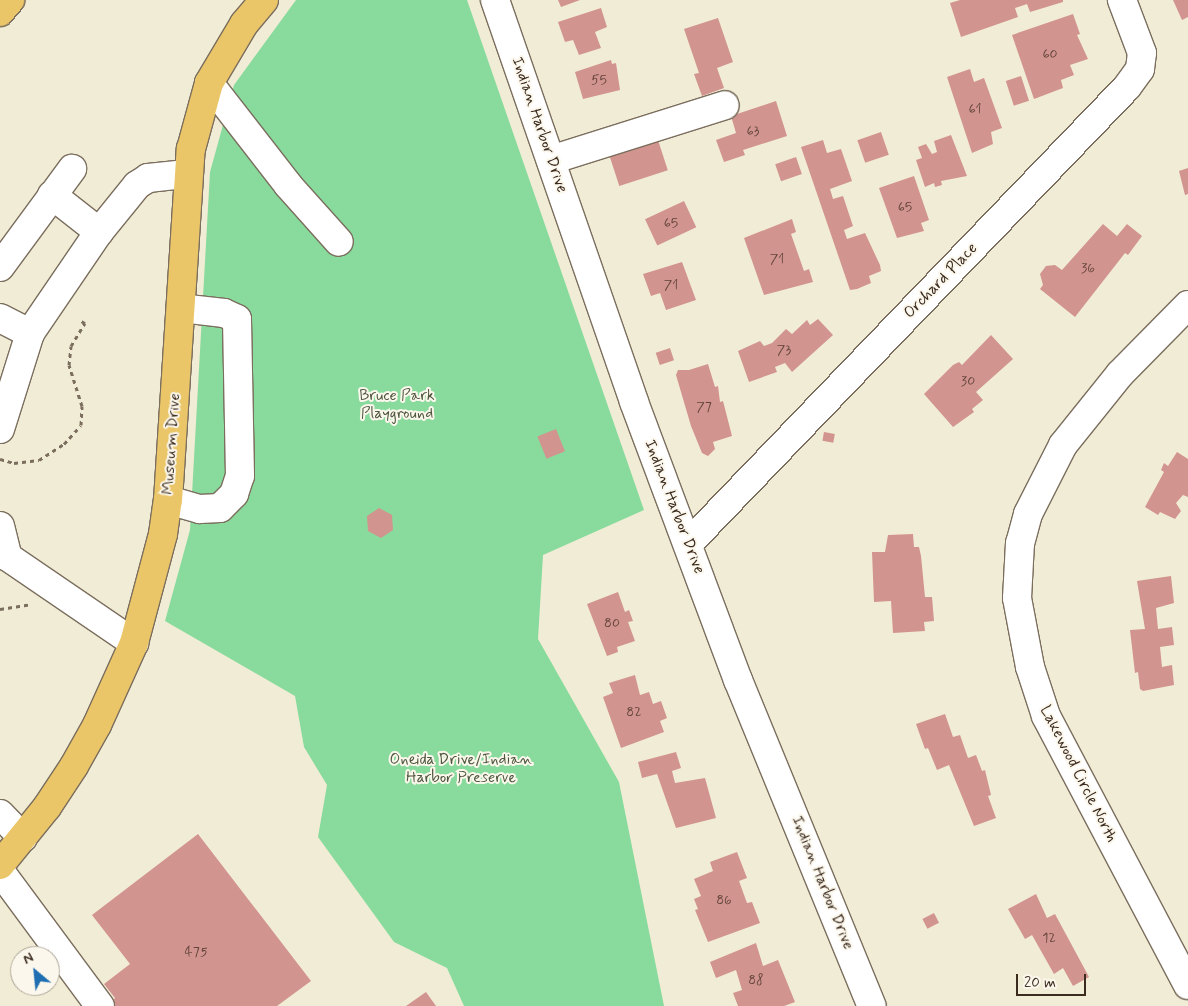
<!DOCTYPE html>
<html>
<head>
<meta charset="utf-8">
<style>
	body { margin:0 }
	#map { position:relative; width:1188px; height:1006px; overflow:hidden; background:#f1ecd5; font-family:Mynerve,sans-serif }
	div>[style] { position:absolute }
	.green>* { inset:0; background:#88db9c }
	.building>* { inset:0; background:#d2948e; transform-origin:0 0 }
	.path>* { height:3px; margin-top:-1.5px; transform-origin:0; background:repeating-linear-gradient(90deg,#7b6e5e 0 4px,transparent 0 8px) }
	.roads { filter:drop-shadow(1px 0 #7b6e5e) drop-shadow(-1px 0 #7b6e5e) drop-shadow(0 1px #7b6e5e) drop-shadow(0 -1px #7b6e5e) }
	.minor>* { height:28px; margin:-14px; padding:0 14px; transform-origin:14px; border-radius:14px; background:#fff }
	.major>* { height:28px; margin:-14px; padding:0 14px; transform-origin:14px; border-radius:14px; background:#ebc669 }
	.highway>* { height:28px; margin:-14px; padding:0 14px; transform-origin:14px; border-radius:14px; background:#ebc669 }
	span { translate:-50% -50%; white-space:nowrap; text-align:center; line-height:1.15; -webkit-text-stroke:4px #fbf7ec; paint-order:stroke }
	.number-label { font-size:14px; color:#61443a }
	.number-label span { -webkit-text-stroke-width:0 }
	.street-label { font-size:16px; color:#3b2a1e }
	.park-label { font-size:16px; color:#4e563e }
	.north { position:absolute; left:10px; top:946px; width:50px; height:50px; box-sizing:border-box; background:#fbf7ec; border:1px solid #aea59a; border-radius:50%; rotate:332deg; font-size:14px; font-weight:700; line-height:20px; text-align:center; color:#3b2a1e }
	.north::after { content:''; display:block; margin:auto; width:18px; height:22px; background:#1f6fb2; clip-path:polygon(50% 0,100% 100%,50% 72%,0 100%) }
	.scale { position:absolute; left:1016px; top:974px; width:70px; height:22px; box-sizing:border-box; border:2px solid #3b2a1e; border-top:0; padding-left:6px; font-size:15px; line-height:18px; white-space:nowrap; color:#3b2a1e; -webkit-text-stroke:4px #fbf7ec; paint-order:stroke }
</style>
</head>
<body>
<div id="map">
	<div class="green">
		<i style="clip-path:polygon(296px 0,467px 0,644px 510px,543px 555px,538px 639px,619px 782px,664px 1006px,464px 1006px,447px 968px,394px 942px,318px 837px,327px 785px,304px 747px,295px 696px,165px 621px,190px 530px,210px 172px,234px 85px)"></i>
	</div>
	<div class="building">
		<i style="clip-path:polygon(558px 0,580px 0,561px 7px)"></i>
		<i style="clip-path:polygon(960px 0,1063px 0,1063px 2px,1030px 12px,1027px 4px,1015px 8px,1018px 17px,961px 37px,950px 3px)"></i>
		<i style="clip-path:polygon(1173px 0,1188px 0,1188px 17px,1182px 20px)"></i>
		<i style="clip-path:polygon(601px 8px,607px 27px,595px 32px,601px 48px,579px 55px,573px 40px,565px 42px,558px 22px)"></i>
		<i style="clip-path:polygon(1073px 14px,1080px 34px,1077px 35px,1088px 59px,1070px 65px,1074px 75px,1061px 80px,1063px 88px,1034px 99px,1012px 35px)"></i>
		<i style="clip-path:polygon(718px 18px,733px 62px,717px 68px,724px 88px,702px 96px,694px 74px,699px 73px,684px 29px)"></i>
		<i style="clip-path:polygon(611px 60px,612px 64px,616px 63px,620px 90px,583px 99px,575px 72px)"></i>
		<i style="clip-path:polygon(970px 69px,974px 82px,984px 78px,1002px 128px,991px 132px,993px 144px,972px 153px,947px 77px)"></i>
		<i style="left:1021px;top:76px;width:26px;height:16px;rotate:72deg"></i>
		<i style="clip-path:polygon(776px 101px,787px 136px,743px 150px,745px 155px,724px 162px,716px 140px,736px 133px,731px 116px)"></i>
		<i style="left:881px;top:132px;width:24px;height:25px;rotate:71deg"></i>
		<i style="clip-path:polygon(951px 135px,967px 176px,941px 181px,942px 185px,935px 187px,934px 183px,925px 187px,916px 160px,922px 158px,918px 147px,926px 144px,932px 154px,937px 152px,934px 141px)"></i>
		<i style="left:657px;top:137px;width:35px;height:51px;rotate:72deg"></i>
		<i style="clip-path:polygon(823px 140px,827px 153px,841px 149px,852px 181px,830px 189px,833px 199px,843px 196px,853px 226px,844px 230px,847px 239px,865px 233px,880px 265px,881px 271px,869px 276px,871px 283px,857px 289px,850px 290px,801px 147px)"></i>
		<i style="left:796px;top:157px;width:18px;height:22px;rotate:71deg"></i>
		<i style="clip-path:polygon(1188px 168px,1188px 194px,1185px 195px,1179px 171px)"></i>
		<i style="clip-path:polygon(914px 176px,929px 220px,921px 223px,924px 231px,897px 238px,879px 188px)"></i>
		<i style="left:684px;top:201px;width:29px;height:43px;rotate:65deg"></i>
		<i style="clip-path:polygon(792px 219px,796px 232px,791px 234px,804px 271px,809px 269px,813px 282px,764px 295px,744px 238px)"></i>
		<i style="clip-path:polygon(1103px 224px,1117px 236px,1127px 224px,1142px 236px,1128px 255px,1125px 253px,1075px 317px,1040px 289px,1043px 285px,1040px 274px,1046px 266px,1055px 265px,1062px 270px)"></i>
		<i style="clip-path:polygon(682px 262px,696px 300px,666px 310px,660px 293px,651px 296px,643px 274px)"></i>
		<i style="clip-path:polygon(818px 319px,833px 335px,792px 372px,785px 363px,775px 367px,777px 372px,749px 382px,738px 351px,760px 341px,764px 346px,772px 343px,786px 329px,792px 334px,807px 320px,810px 325px)"></i>
		<i style="clip-path:polygon(991px 335px,1013px 359px,976px 392px,983px 400px,972px 409px,974px 412px,953px 427px,924px 394px,953px 365px,959px 362px,962px 365px)"></i>
		<i style="left:670px;top:348px;width:13px;height:15px;rotate:72deg"></i>
		<i style="clip-path:polygon(708px 364px,715px 387px,718px 386px,720px 402px,723px 401px,732px 436px,713px 442px,715px 449px,708px 456px,702px 453px,691px 426px,676px 375px,678px 370px,689px 370px)"></i>
		<i style="left:556px;top:429px;width:24px;height:20px;rotate:68deg"></i>
		<i style="left:824px;top:432px;width:11px;height:9px;rotate:10deg"></i>
		<i style="clip-path:polygon(1177px 452px,1188px 459px,1188px 497px,1183px 495px,1176px 503px,1181px 511px,1175px 519px,1160px 512px,1158px 515px,1145px 507px,1164px 472px,1161px 470px,1164px 463px,1168px 466px)"></i>
		<i style="clip-path:polygon(379px 508px,392px 515px,393px 530px,381px 538px,368px 531px,367px 516px)"></i>
		<i style="clip-path:polygon(913px 534px,914px 547px,919px 547px,921px 556px,925px 597px,932px 597px,934px 621px,924px 622px,925px 631px,893px 633px,891px 601px,874px 602px,872px 552px,885px 552px,888px 535px)"></i>
		<i style="clip-path:polygon(1171px 576px,1174px 603px,1156px 608px,1158px 629px,1172px 627px,1174px 645px,1160px 647px,1162px 667px,1172px 665px,1174px 685px,1143px 691px,1140px 689px,1138px 672px,1135px 673px,1130px 630px,1145px 629px,1137px 581px)"></i>
		<i style="clip-path:polygon(618px 592px,625px 612px,629px 610px,633px 621px,628px 622px,635px 641px,617px 647px,618px 652px,607px 656px,587px 604px)"></i>
		<i style="clip-path:polygon(635px 675px,640px 695px,649px 692px,653px 704px,661px 701px,667px 718px,660px 721px,664px 732px,621px 748px,603px 697px,613px 693px,609px 683px)"></i>
		<i style="clip-path:polygon(945px 714px,953px 737px,960px 735px,968px 758px,976px 755px,982px 771px,985px 770px,991px 795px,988px 796px,996px 818px,974px 826px,949px 765px,937px 770px,928px 748px,925px 749px,916px 724px)"></i>
		<i style="clip-path:polygon(676px 752px,681px 768px,672px 771px,675px 783px,705px 778px,716px 818px,676px 828px,657px 774px,642px 778px,638px 762px)"></i>
		<i style="clip-path:polygon(198px 834px,311px 981px,277px 1006px,113px 1006px,112px 1001px,115px 998px,104px 984px,130px 964px,92px 915px)"></i>
		<i style="clip-path:polygon(737px 852px,747px 878px,739px 881px,747px 903px,752px 902px,760px 923px,708px 942px,695px 910px,698px 909px,694px 899px,701px 896px,694px 879px,713px 871px,710px 862px)"></i>
		<i style="clip-path:polygon(1036px 894px,1047px 918px,1055px 914px,1089px 977px,1073px 986px,1063px 968px,1054px 974px,1032px 935px,1025px 939px,1008px 909px)"></i>
		<i style="left:934px;top:913px;width:11px;height:13px;rotate:63deg"></i>
		<i style="clip-path:polygon(756px 943px,763px 966px,778px 960px,795px 1002px,784px 1006px,738px 1006px,733px 993px,742px 990px,736px 970px,716px 978px,710px 962px)"></i>
		<i style="clip-path:polygon(426px 992px,436px 1006px,406px 1006px)"></i>
	</div>
	<div class="path">
		<i style="left:0;top:459px;width:15px;rotate:16deg"></i>
		<i style="left:14px;top:463px;width:25px;rotate:-7deg"></i>
		<i style="left:39px;top:460px;width:30px;rotate:-33deg"></i>
		<i style="left:64px;top:444px;width:25px;rotate:-48deg"></i>
		<i style="left:81px;top:425px;width:19px;rotate:-87deg"></i>
		<i style="left:82px;top:406px;width:43px;rotate:-107.6deg"></i>
		<i style="left:69px;top:365px;width:19px;rotate:-84deg"></i>
		<i style="left:71px;top:346px;width:27px;rotate:-59deg"></i>
		<i style="left:85px;top:323px;width:7px;rotate:-153deg"></i>
		<i style="left:0;top:609px;width:31px;rotate:-9deg"></i>
	</div>
	<div class="roads">
		<div class="minor">
			<i style="left:495px;top:0;width:425px;rotate:70.9deg"></i>
			<i style="left:634px;top:402px;width:297px;rotate:69.5deg"></i>
			<i style="left:738px;top:680px;width:352px;rotate:67.7deg"></i>
			<i style="left:209px;top:83px;width:129px;rotate:52.2deg"></i>
			<i style="left:288px;top:185px;width:76px;rotate:48.2deg"></i>
			<i style="left:551px;top:160px;width:182px;rotate:-17.5deg"></i>
			<i style="left:52px;top:195px;width:60px;rotate:38.2deg"></i>
			<i style="left:0;top:267px;width:122px;rotate:-53.7deg"></i>
			<i style="left:1188px;top:305px;width:97px;rotate:134.6deg"></i>
			<i style="left:1120px;top:374px;width:91px;rotate:128.8deg"></i>
			<i style="left:1063px;top:445px;width:77px;rotate:116.9deg"></i>
			<i style="left:1028px;top:514px;width:30px;rotate:105deg"></i>
			<i style="left:1020px;top:543px;width:55px;rotate:93.1deg"></i>
			<i style="left:1017px;top:598px;width:70px;rotate:79.3deg"></i>
			<i style="left:1030px;top:667px;width:52px;rotate:71.9deg"></i>
			<i style="left:1046px;top:716px;width:304px;rotate:62.2deg"></i>
			<i style="left:0;top:318px;width:34px;rotate:27deg"></i>
			<i style="left:0;top:429px;width:101px;rotate:-72.6deg"></i>
			<i style="left:30px;top:333px;width:122px;rotate:-55.7deg"></i>
			<i style="left:99px;top:232px;width:60px;rotate:-51deg"></i>
			<i style="left:137px;top:185px;width:13px;rotate:-32deg"></i>
			<i style="left:148px;top:178px;width:39px;rotate:-6deg"></i>
			<i style="left:168px;top:500px;width:33px;rotate:16deg"></i>
			<i style="left:200px;top:509px;width:20px;rotate:-3deg"></i>
			<i style="left:220px;top:508px;width:20px;rotate:-45deg"></i>
			<i style="left:234px;top:494px;width:19px;rotate:-72deg"></i>
			<i style="left:240px;top:476px;width:157px;rotate:-91.1deg"></i>
			<i style="left:237px;top:319px;width:14px;rotate:-155deg"></i>
			<i style="left:224px;top:313px;width:43px;rotate:-173.4deg"></i>
			<i style="left:0;top:526px;width:32px;rotate:76deg"></i>
			<i style="left:8px;top:557px;width:153px;rotate:34.3deg"></i>
			<i style="left:689px;top:543px;width:632px;rotate:-46.15deg"></i>
			<i style="left:1127px;top:87px;width:22px;rotate:-54deg"></i>
			<i style="left:1140px;top:69px;width:16px;rotate:-83deg"></i>
			<i style="left:1142px;top:53px;width:57px;rotate:-110.7deg"></i>
			<i style="left:0;top:814px;width:33px;rotate:46deg"></i>
			<i style="left:0;top:871px;width:168px;rotate:53.5deg"></i>
		</div>
		<div class="major">
			<i style="left:0;top:865px;width:75px;rotate:-51deg"></i>
			<i style="left:47px;top:807px;width:49px;rotate:-56.6deg"></i>
			<i style="left:74px;top:766px;width:47px;rotate:-60.7deg"></i>
			<i style="left:97px;top:725px;width:90px;rotate:-65.7deg"></i>
			<i style="left:134px;top:643px;width:113px;rotate:-75.1deg"></i>
			<i style="left:163px;top:534px;width:34px;rotate:-82deg"></i>
			<i style="left:168px;top:500px;width:352px;rotate:-86.3deg"></i>
			<i style="left:191px;top:149px;width:68px;rotate:-74.7deg"></i>
			<i style="left:209px;top:83px;width:69px;rotate:-59.3deg"></i>
			<i style="left:244px;top:24px;width:31px;rotate:-50deg"></i>
		</div>
		<div class="highway">
			<i style="left:0;top:12px;width:16px;rotate:-50deg"></i>
		</div>
	</div>
	<div class="number-label">
		<span style="left:1050px;top:54px">60</span>
		<span style="left:599px;top:80px">55</span>
		<span style="left:975px;top:109px">61</span>
		<span style="left:753px;top:131px">63</span>
		<span style="left:905px;top:207px">65</span>
		<span style="left:671px;top:223px">65</span>
		<span style="left:777px;top:259px">71</span>
		<span style="left:1088px;top:268px">36</span>
		<span style="left:671px;top:285px">71</span>
		<span style="left:784px;top:350px">73</span>
		<span style="left:968px;top:381px">30</span>
		<span style="left:704px;top:407px">77</span>
		<span style="left:612px;top:623px">80</span>
		<span style="left:634px;top:712px">82</span>
		<span style="left:724px;top:900px">86</span>
		<span style="left:1049px;top:938px">12</span>
		<span style="left:196px;top:952px">475</span>
		<span style="left:756px;top:980px">88</span>
	</div>
	<div class="street-label">
		<span style="left:539px;top:125px;rotate:71deg">Indian Harbor Drive</span>
		<span style="left:941px;top:281px;rotate:-46deg">Orchard Place</span>
		<span style="left:172px;top:444px;rotate:-86deg">Museum Drive</span>
		<span style="left:674px;top:507px;rotate:69deg">Indian Harbor Drive</span>
		<span style="left:1078px;top:774px;rotate:63deg">Lakewood Circle North</span>
		<span style="left:822px;top:883px;rotate:68deg">Indian Harbor Drive</span>
	</div>
	<div class="park-label">
		<span style="left:397px;top:405px">Bruce Park<br>Playground</span>
		<span style="left:461px;top:769px">Oneida Drive/Indian<br>Harbor Preserve</span>
	</div>
	<div class="north">N</div>
	<div class="scale">20 m</div>
</div>
</body>
</html>
